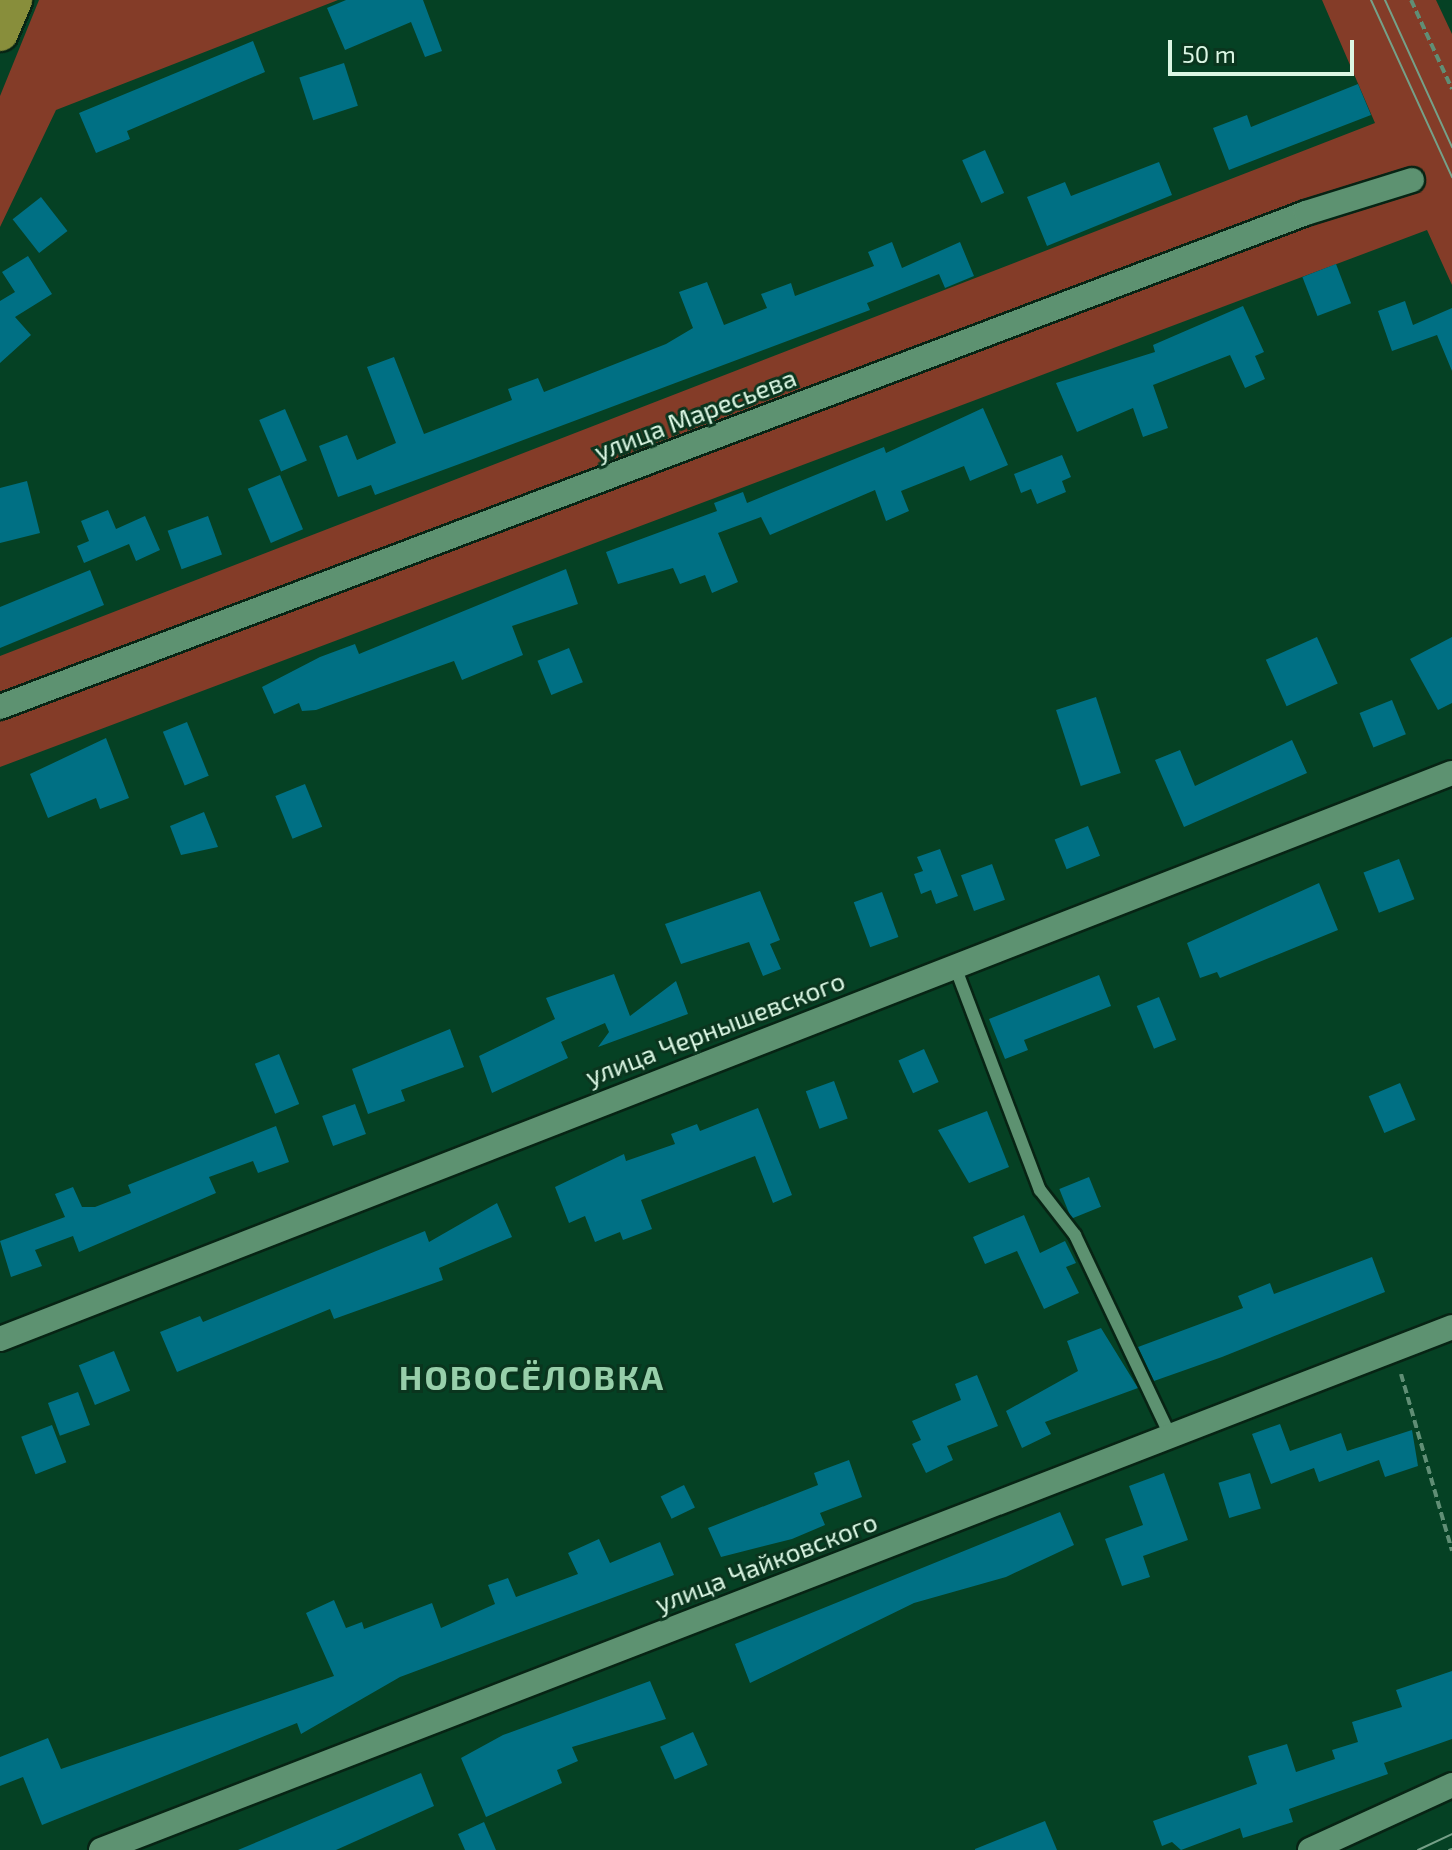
<!DOCTYPE html>
<html>
<head>
<meta charset="utf-8">
<style>
	body { margin:0 }
	#map { position:relative; width:1452px; height:1850px; overflow:hidden; background:#054124; font-family:"Exo 2",sans-serif }
	div>[style] { position:absolute }
	.green>* { inset:0; background:#843c28 }
	.building>* { inset:0; background:#007084; transform-origin:0 0 }
	.path>* { height:4px; margin-top:-2px; transform-origin:0; background:repeating-linear-gradient(90deg,#608e75 0 8px,transparent 0 12px) }
	.roads { filter:drop-shadow(2px 0 #072414) drop-shadow(-2px 0 #072414) drop-shadow(0 2px #072414) drop-shadow(0 -2px #072414) }
	.service>* { height:12px; margin:-6px; padding:0 6px; transform-origin:6px; border-radius:6px; background:#5d9271 }
	.minor>* { height:24px; margin:-12px; padding:0 12px; transform-origin:12px; border-radius:12px; background:#5d9271 }
	.primary>* { height:36px; margin:-18px; padding:0 18px; transform-origin:18px; border-radius:18px; background:#888e3b }
	.tram>* { height:2px; margin:-1px; padding:0 1px; transform-origin:1px; border-radius:1px; background:#75a088 }
	span { translate:-50% -50%; white-space:nowrap; text-align:center; line-height:1.15; -webkit-text-stroke:6px #0a351e; paint-order:stroke }
	.street-label { font-size:26px; color:#dbf7e4 }
	.district-label { font-size:34px; color:#97cfaa; font-weight:700; letter-spacing:2px }
	.scale { position:absolute; left:1168px; top:40px; width:186px; height:36px; box-sizing:border-box; border:4px solid #dbf7e4; border-top:0; padding-left:10px; font-size:24px; line-height:28px; white-space:nowrap; color:#dbf7e4; -webkit-text-stroke:6px #0a351e; paint-order:stroke }
</style>
</head>
<body>
<div id="map">
	<div class="green">
		<i style="clip-path:polygon(39px 0,338px 0,56px 110px,0 227px,0 96px)"></i>
		<i style="clip-path:polygon(1322px 0,1436px 0,1452px 34px,1452px 285px,1427px 230px,0 767px,0 656px,1375px 123px)"></i>
	</div>
	<div class="building">
		<i style="clip-path:polygon(346px 0,423px 0,442px 51px,425px 57px,411px 22px,345px 50px,327px 8px)"></i>
		<i style="clip-path:polygon(253px 41px,265px 72px,127px 131px,130px 139px,96px 153px,79px 113px)"></i>
		<i style="left:344px;top:63px;width:45px;height:47px;rotate:72deg"></i>
		<i style="clip-path:polygon(1358px 84px,1371px 115px,1229px 170px,1213px 128px,1247px 115px,1251px 127px)"></i>
		<i style="left:985px;top:150px;width:47px;height:25px;rotate:66deg"></i>
		<i style="clip-path:polygon(1159px 162px,1172px 195px,1047px 246px,1027px 197px,1065px 182px,1071px 196px)"></i>
		<i style="left:41px;top:197px;width:43px;height:36px;rotate:52deg"></i>
		<i style="clip-path:polygon(892px 242px,902px 268px,960px 242px,974px 276px,945px 288px,939px 274px,867px 303px,870px 310px,473px 459px,375px 495px,371px 485px,338px 497px,319px 446px,347px 435px,357px 460px,396px 443px,367px 367px,394px 357px,424px 434px,512px 400px,508px 389px,538px 378px,544px 392px,666px 344px,693px 328px,679px 292px,707px 282px,724px 325px,767px 308px,761px 294px,791px 283px,795px 296px,874px 266px,868px 252px)"></i>
		<i style="clip-path:polygon(28px 256px,52px 294px,15px 317px,31px 335px,0 363px,0 301px,15px 292px,2px 272px)"></i>
		<i style="left:1336px;top:264px;width:42px;height:36px;rotate:69deg"></i>
		<i style="clip-path:polygon(1405px 301px,1413px 325px,1452px 308px,1452px 371px,1437px 335px,1392px 351px,1378px 311px)"></i>
		<i style="clip-path:polygon(1243px 306px,1264px 352px,1255px 356px,1265px 379px,1245px 388px,1230px 355px,1153px 385px,1168px 428px,1143px 437px,1133px 408px,1077px 432px,1056px 383px,1155px 352px,1153px 345px)"></i>
		<i style="clip-path:polygon(983px 408px,1008px 465px,970px 481px,964px 466px,901px 491px,909px 511px,886px 521px,875px 490px,770px 535px,761px 517px,718px 533px,738px 582px,712px 593px,705px 575px,680px 584px,673px 568px,618px 584px,606px 552px,717px 511px,714px 503px,743px 492px,747px 503px,884px 447px,886px 453px)"></i>
		<i style="left:285px;top:409px;width:56px;height:28px;rotate:67deg"></i>
		<i style="clip-path:polygon(1062px 455px,1071px 477px,1062px 481px,1066px 492px,1037px 504px,1031px 489px,1021px 493px,1014px 474px)"></i>
		<i style="left:280px;top:475px;width:59px;height:35px;rotate:67deg"></i>
		<i style="clip-path:polygon(27px 481px,40px 533px,0 543px,0 488px)"></i>
		<i style="clip-path:polygon(108px 510px,116px 529px,145px 516px,160px 550px,136px 561px,129px 544px,84px 563px,77px 546px,89px 541px,81px 521px)"></i>
		<i style="left:208px;top:516px;width:41px;height:43px;rotate:70deg"></i>
		<i style="clip-path:polygon(566px 569px,578px 604px,512px 626px,523px 655px,462px 680px,454px 661px,316px 710px,302px 711px,299px 703px,274px 714px,262px 687px,320px 657px,355px 644px,359px 654px)"></i>
		<i style="clip-path:polygon(90px 570px,104px 605px,0 648px,0 607px)"></i>
		<i style="left:1317px;top:637px;width:51px;height:56px;rotate:66deg"></i>
		<i style="clip-path:polygon(1452px 637px,1452px 703px,1438px 710px,1410px 659px)"></i>
		<i style="left:569px;top:648px;width:37px;height:34px;rotate:68deg"></i>
		<i style="left:1096px;top:697px;width:80px;height:42px;rotate:72deg"></i>
		<i style="left:1392px;top:700px;width:37px;height:35px;rotate:68deg"></i>
		<i style="left:187px;top:722px;width:58px;height:26px;rotate:68deg"></i>
		<i style="clip-path:polygon(106px 738px,129px 798px,100px 809px,96px 798px,48px 818px,30px 774px)"></i>
		<i style="clip-path:polygon(1292px 740px,1307px 773px,1184px 827px,1155px 760px,1180px 750px,1195px 786px)"></i>
		<i style="left:305px;top:784px;width:46px;height:32px;rotate:68deg"></i>
		<i style="clip-path:polygon(204px 812px,218px 847px,181px 855px,170px 826px)"></i>
		<i style="left:1088px;top:826px;width:32px;height:36px;rotate:68deg"></i>
		<i style="clip-path:polygon(940px 849px,958px 896px,936px 904px,931px 890px,921px 894px,914px 874px,923px 871px,917px 857px)"></i>
		<i style="left:1399px;top:859px;width:43px;height:38px;rotate:69deg"></i>
		<i style="left:992px;top:864px;width:38px;height:33px;rotate:70deg"></i>
		<i style="clip-path:polygon(1319px 883px,1338px 930px,1220px 978px,1217px 972px,1200px 978px,1187px 943px)"></i>
		<i style="clip-path:polygon(760px 891px,780px 940px,770px 944px,781px 969px,763px 976px,749px 942px,681px 964px,665px 924px)"></i>
		<i style="left:882px;top:892px;width:48px;height:30px;rotate:70deg"></i>
		<i style="clip-path:polygon(614px 974px,630px 1016px,676px 981px,688px 1014px,598px 1047px,609px 1032px,605px 1023px,561px 1042px,568px 1058px,492px 1093px,479px 1056px,555px 1019px,546px 998px)"></i>
		<i style="clip-path:polygon(1099px 975px,1111px 1006px,1024px 1040px,1028px 1050px,1005px 1059px,989px 1019px)"></i>
		<i style="left:1159px;top:997px;width:46px;height:24px;rotate:68deg"></i>
		<i style="clip-path:polygon(450px 1029px,464px 1067px,401px 1090px,405px 1101px,368px 1114px,352px 1069px)"></i>
		<i style="left:924px;top:1049px;width:36px;height:28px;rotate:66deg"></i>
		<i style="left:279px;top:1054px;width:54px;height:26px;rotate:68deg"></i>
		<i style="left:834px;top:1081px;width:40px;height:30px;rotate:70deg"></i>
		<i style="left:1400px;top:1083px;width:40px;height:34px;rotate:67deg"></i>
		<i style="left:355px;top:1104px;width:32px;height:35px;rotate:70deg"></i>
		<i style="clip-path:polygon(758px 1108px,792px 1195px,773px 1203px,755px 1156px,641px 1200px,652px 1229px,623px 1240px,620px 1232px,595px 1242px,585px 1216px,569px 1223px,555px 1187px,624px 1154px,626px 1161px,675px 1144px,671px 1134px,697px 1124px,700px 1131px)"></i>
		<i style="clip-path:polygon(987px 1111px,1009px 1167px,969px 1183px,938px 1130px)"></i>
		<i style="clip-path:polygon(276px 1126px,289px 1162px,258px 1173px,253px 1161px,209px 1177px,216px 1193px,79px 1252px,73px 1236px,35px 1250px,42px 1266px,11px 1277px,0 1241px,65px 1217px,55px 1194px,73px 1187px,82px 1207px,95px 1207px,131px 1193px,128px 1185px)"></i>
		<i style="left:1089px;top:1177px;width:32px;height:32px;rotate:68deg"></i>
		<i style="clip-path:polygon(497px 1203px,512px 1237px,439px 1268px,443px 1280px,334px 1319px,330px 1309px,177px 1372px,160px 1332px,200px 1316px,203px 1322px,425px 1231px,429px 1242px)"></i>
		<i style="clip-path:polygon(1024px 1215px,1040px 1253px,1065px 1241px,1076px 1263px,1066px 1267px,1079px 1293px,1044px 1309px,1017px 1251px,985px 1264px,973px 1237px)"></i>
		<i style="clip-path:polygon(1372px 1257px,1385px 1292px,1222px 1357px,1154px 1381px,1138px 1347px,1243px 1308px,1238px 1296px,1270px 1283px,1274px 1294px)"></i>
		<i style="clip-path:polygon(1101px 1328px,1138px 1388px,1045px 1422px,1051px 1434px,1022px 1448px,1006px 1411px,1078px 1371px,1067px 1341px)"></i>
		<i style="left:114px;top:1351px;width:43px;height:38px;rotate:68deg"></i>
		<i style="clip-path:polygon(977px 1375px,998px 1426px,947px 1446px,953px 1460px,926px 1473px,912px 1444px,921px 1440px,912px 1421px,961px 1400px,955px 1384px)"></i>
		<i style="left:78px;top:1392px;width:35px;height:32px;rotate:70deg"></i>
		<i style="clip-path:polygon(1280px 1424px,1290px 1451px,1341px 1433px,1347px 1451px,1412px 1430px,1418px 1466px,1385px 1477px,1379px 1460px,1319px 1482px,1314px 1468px,1271px 1484px,1252px 1434px)"></i>
		<i style="left:52px;top:1425px;width:40px;height:33px;rotate:69deg"></i>
		<i style="clip-path:polygon(849px 1460px,862px 1497px,820px 1513px,825px 1525px,792px 1539px,721px 1557px,708px 1528px,818px 1485px,814px 1473px)"></i>
		<i style="clip-path:polygon(1164px 1473px,1188px 1540px,1143px 1556px,1150px 1577px,1122px 1586px,1105px 1539px,1143px 1525px,1129px 1486px)"></i>
		<i style="left:1250px;top:1473px;width:37px;height:33px;rotate:73deg"></i>
		<i style="left:684px;top:1485px;width:25px;height:26px;rotate:64deg"></i>
		<i style="clip-path:polygon(1060px 1512px,1074px 1545px,1006px 1577px,914px 1603px,750px 1683px,735px 1644px)"></i>
		<i style="clip-path:polygon(599px 1539px,610px 1563px,660px 1542px,674px 1575px,400px 1677px,301px 1734px,297px 1723px,42px 1825px,23px 1777px,0 1786px,0 1757px,48px 1738px,61px 1769px,334px 1676px,306px 1613px,334px 1600px,346px 1628px,362px 1622px,364px 1629px,432px 1603px,441px 1628px,495px 1604px,488px 1585px,508px 1578px,516px 1597px,578px 1574px,568px 1553px)"></i>
		<i style="clip-path:polygon(1452px 1671px,1452px 1739px,1384px 1763px,1388px 1774px,1289px 1809px,1293px 1822px,1243px 1838px,1240px 1828px,1181px 1850px,1172px 1842px,1162px 1846px,1153px 1821px,1257px 1784px,1248px 1756px,1287px 1744px,1296px 1772px,1335px 1759px,1332px 1750px,1358px 1742px,1352px 1722px,1402px 1707px,1396px 1690px)"></i>
		<i style="clip-path:polygon(650px 1681px,666px 1719px,572px 1747px,578px 1761px,557px 1770px,562px 1783px,486px 1817px,461px 1758px,503px 1735px)"></i>
		<i style="left:693px;top:1732px;width:36px;height:36px;rotate:66deg"></i>
		<i style="clip-path:polygon(421px 1773px,434px 1806px,336px 1850px,238px 1850px)"></i>
		<i style="clip-path:polygon(1045px 1821px,1057px 1850px,975px 1850px,975px 1849px)"></i>
		<i style="clip-path:polygon(484px 1822px,496px 1850px,465px 1850px,458px 1834px)"></i>
	</div>
	<div class="path">
		<i style="left:1411px;top:0;width:98px;rotate:65.3deg"></i>
		<i style="left:1401px;top:1374px;width:184px;rotate:73.9deg"></i>
	</div>
	<div class="roads">
		<div class="service">
			<i style="left:954px;top:964px;width:242px;rotate:69.2deg"></i>
			<i style="left:1040px;top:1190px;width:57px;rotate:52.1deg"></i>
			<i style="left:1075px;top:1235px;width:221px;rotate:64.6deg"></i>
		</div>
		<div class="minor">
			<i style="left:0;top:707px;width:1396px;rotate:-20.72deg"></i>
			<i style="left:1306px;top:213px;width:111px;rotate:-17.3deg"></i>
			<i style="left:0;top:1339px;width:1558px;rotate:-21.3deg"></i>
			<i style="left:101px;top:1850px;width:1449px;rotate:-21.16deg"></i>
			<i style="left:1310px;top:1850px;width:156px;rotate:-24.6deg"></i>
		</div>
		<div class="primary">
			<i style="left:0;top:33px;width:36px;rotate:-67deg"></i>
		</div>
	</div>
	<div class="tram">
		<i style="left:1371px;top:0;width:195px;rotate:65.4deg"></i>
		<i style="left:1385px;top:0;width:162px;rotate:65.5deg"></i>
		<i style="left:1418px;top:1850px;width:38px;rotate:-25deg"></i>
		<i style="left:1449px;top:1850px;width:3px;rotate:-18deg"></i>
	</div>
	<div class="street-label">
		<span style="left:695px;top:414px;rotate:-21deg">улица Маресьева</span>
		<span style="left:715px;top:1028px;rotate:-21deg">улица Чернышевского</span>
		<span style="left:766px;top:1562px;rotate:-21deg">улица Чайковского</span>
	</div>
	<div class="district-label">
		<span style="left:532px;top:1377px">НОВОСЁЛОВКА</span>
	</div>
	<div class="scale">50 m</div>
</div>
</body>
</html>
